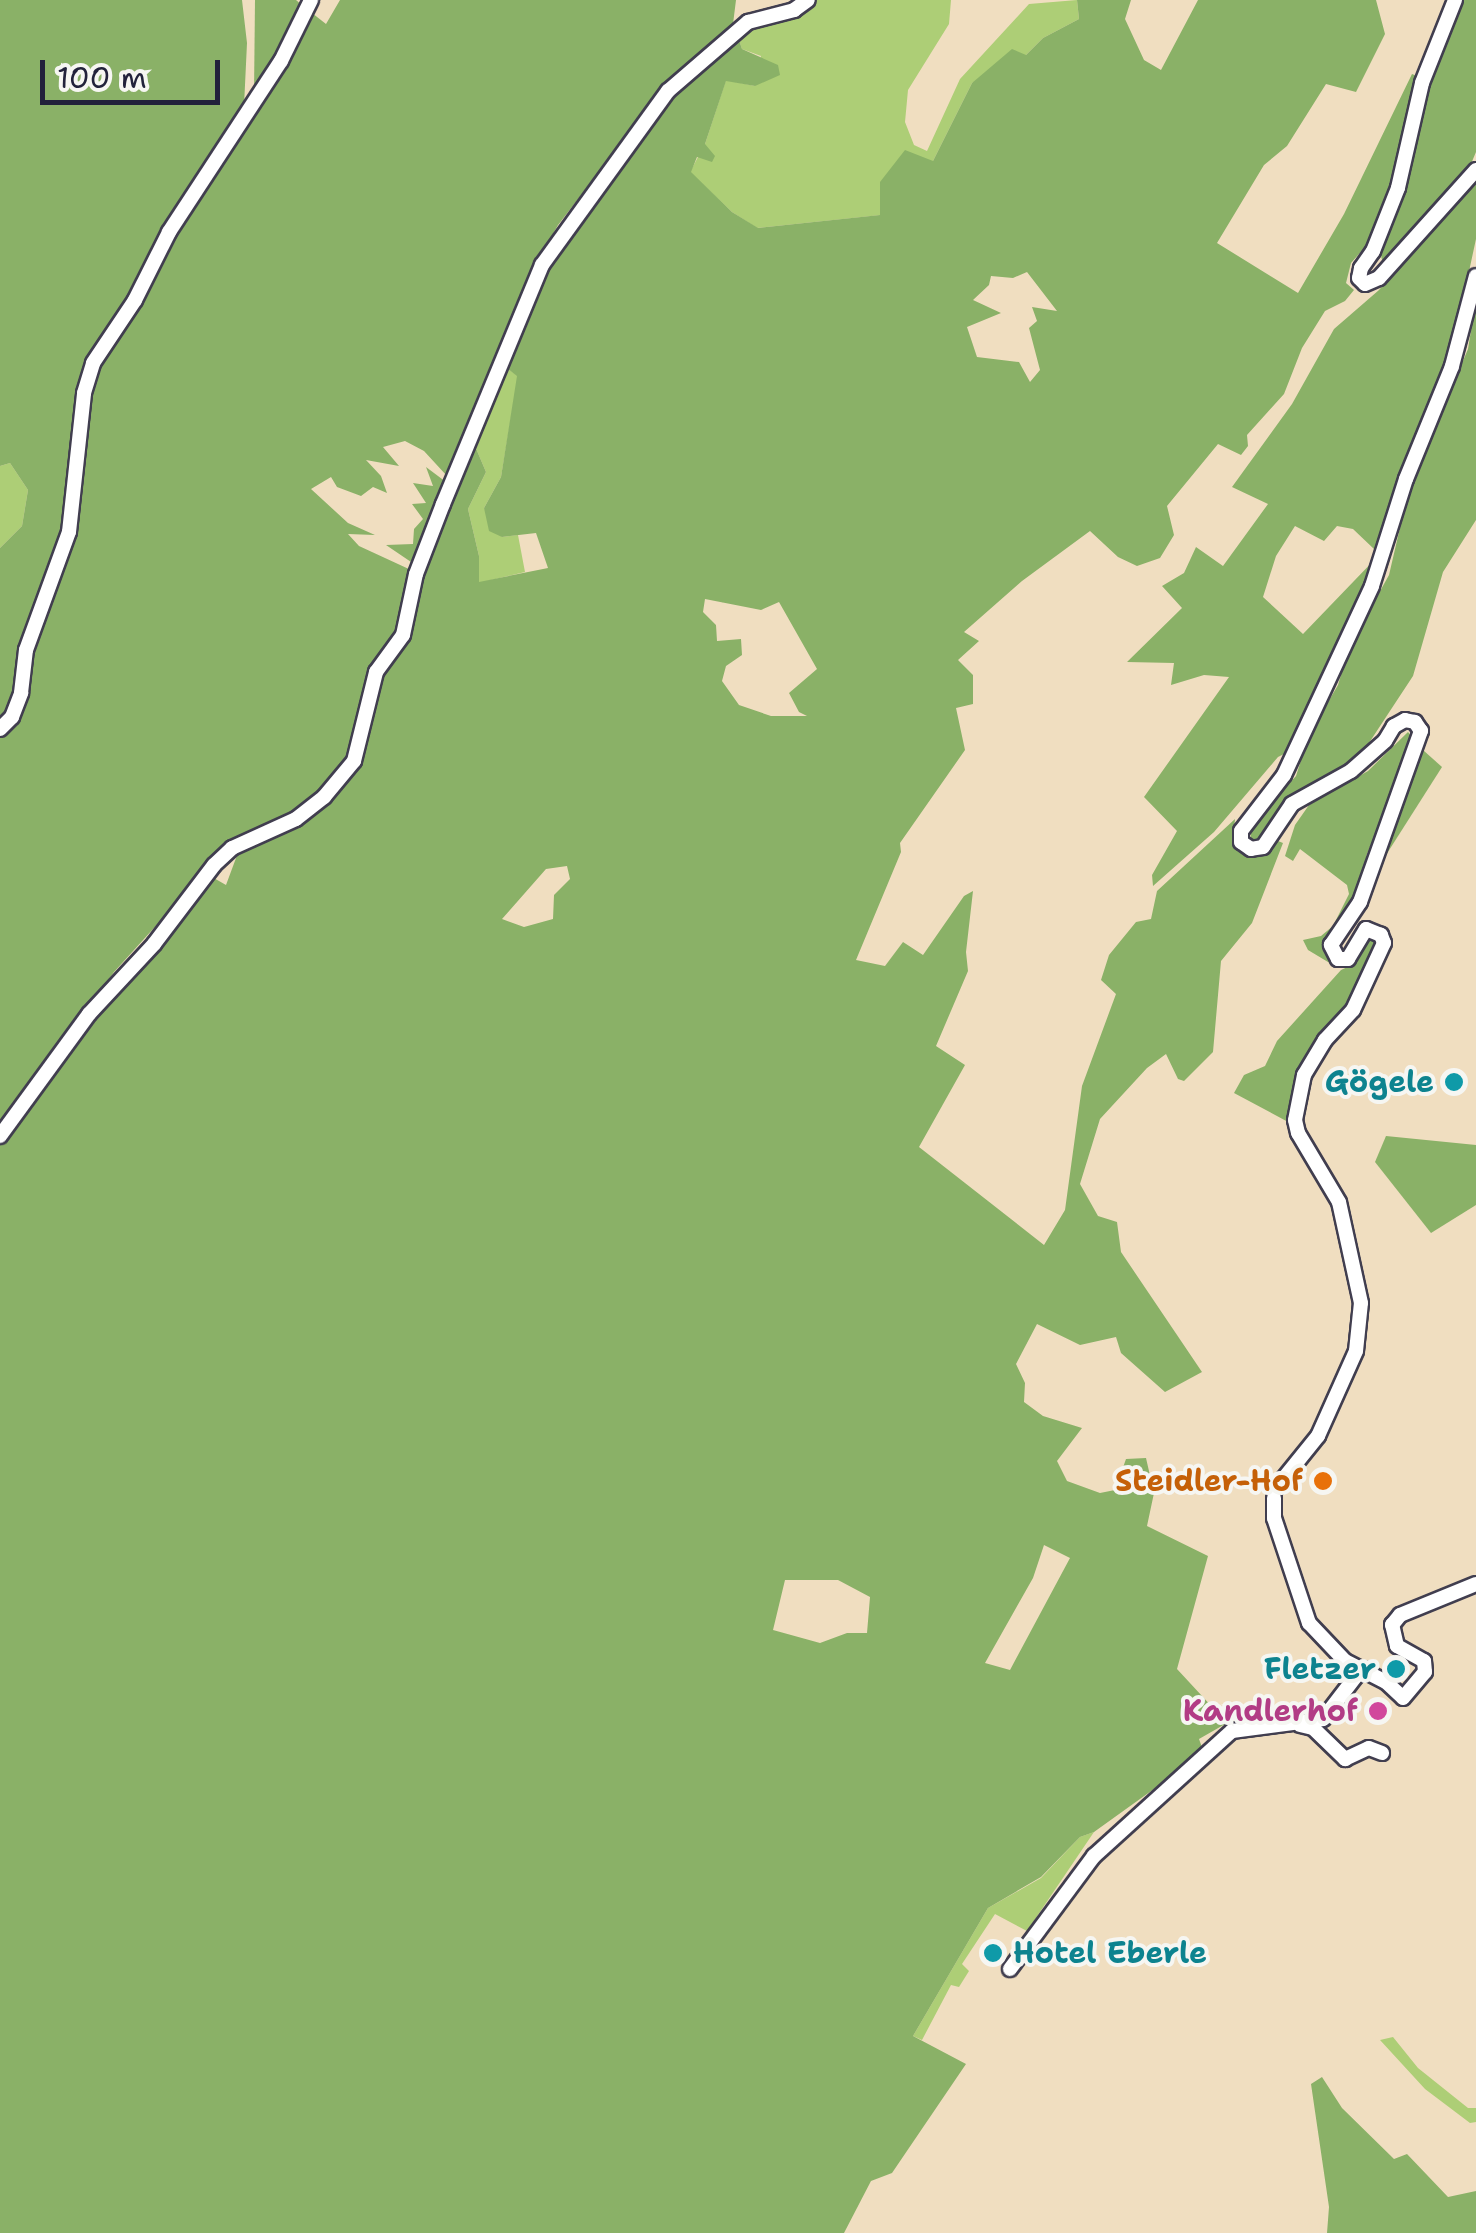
<!DOCTYPE html>
<html>
<head>
<meta charset="utf-8">
<style>
	body { margin:0 }
	#map { position:relative; width:1476px; height:2233px; overflow:hidden; background:#f0dec0; font-family:"Shantell Sans",sans-serif }
	div>[style] { position:absolute }
	.green>* { inset:0; background:#adce76 }
	.forest>* { inset:0; background:#8ab167 }
	.roads { filter:drop-shadow(2px 0 #413e4f) drop-shadow(-2px 0 #413e4f) drop-shadow(0 2px #413e4f) drop-shadow(0 -2px #413e4f) }
	.street>* { height:14px; margin:-7px; padding:0 7px; transform-origin:7px; border-radius:7px; background:#fff }
	.dots>* { width:28px; height:28px; translate:-50% -50%; box-sizing:border-box; border:5px solid #f6f6f2; border-radius:50% }
	span { translate:-50% -50%; white-space:nowrap; text-align:center; line-height:1.15; -webkit-text-stroke:8px #f6f6f2; paint-order:stroke }
	.culture-label { font-size:30px; color:#0d838f; font-weight:700 }
	.right { translate:-100% -50%; text-align:right }
	.left { translate:0 -50%; text-align:left }
	.food-label { font-size:30px; color:#c56008; font-weight:700 }
	.hotel-label { font-size:30px; color:#b23c85; font-weight:700 }
	.scale { position:absolute; left:40px; top:60px; width:180px; height:45px; box-sizing:border-box; border:5px solid #22223b; border-top:0; padding-left:12px; font-size:30px; line-height:35px; white-space:nowrap; color:#22223b; -webkit-text-stroke:8px #f6f6f2; paint-order:stroke }
</style>
</head>
<body>
<div id="map">
	<div class="green">
		<i style="clip-path:polygon(816px 0,951px 0,949px 24px,908px 90px,905px 122px,914px 145px,927px 151px,960px 79px,1029px 4px,1077px 0,1079px 19px,1043px 38px,1026px 55px,972px 83px,933px 161px,881px 215px,757px 228px,732px 212px,690px 172px,705px 144px,726px 80px,755px 86px,761px 56px,742px 49px,738px 37px,752px 26px,788px 17px)"></i>
		<i style="clip-path:polygon(508px 369px,518px 376px,501px 477px,484px 508px,502px 537px,518px 535px,525px 572px,479px 583px,479px 556px,468px 509px,486px 472px,475px 446px)"></i>
		<i style="clip-path:polygon(10px 463px,28px 490px,22px 526px,0 548px,0 466px)"></i>
		<i style="clip-path:polygon(1094px 1832px,1027px 1931px,995px 1914px,962px 1964px,969px 1971px,959px 1987px,951px 1985px,922px 2040px,913px 2036px,988px 1908px,1041px 1878px,1080px 1837px)"></i>
		<i style="clip-path:polygon(1393px 2037px,1418px 2068px,1468px 2108px,1476px 2108px,1476px 2122px,1470px 2123px,1425px 2089px,1380px 2040px)"></i>
	</div>
	<div class="forest">
		<i style="clip-path:polygon(0 0,242px 0,247px 43px,244px 106px,88px 361px,65px 531px,15px 694px,0 720px,0 548px,22px 526px,28px 490px,10px 463px,0 466px)"></i>
		<i style="clip-path:polygon(255px 0,296px 0,303px 6px,278px 59px,254px 93px)"></i>
		<i style="clip-path:polygon(340px 0,736px 0,733px 24px,662px 90px,558px 225px,537px 262px,495px 371px,447px 476px,424px 451px,405px 441px,383px 447px,399px 466px,366px 460px,381px 476px,387px 493px,373px 487px,361px 496px,337px 487px,331px 477px,311px 489px,348px 523px,375px 535px,348px 534px,359px 546px,411px 570px,397px 634px,349px 758px,321px 794px,293px 814px,231px 843px,114px 972px,0 1128px,0 737px,15px 721px,30px 650px,73px 535px,90px 394px,99px 363px,312px 13px,326px 24px)"></i>
		<i style="clip-path:polygon(evenodd,1077px 0,1131px 0,1125px 19px,1144px 60px,1161px 70px,1198px 0,1376px 0,1385px 34px,1356px 92px,1326px 84px,1287px 146px,1264px 165px,1217px 243px,1298px 293px,1344px 214px,1412px 74px,1417px 76px,1388px 199px,1366px 246px,1351px 263px,1346px 283px,1354px 290px,1345px 301px,1325px 311px,1302px 348px,1284px 394px,1247px 435px,1248px 446px,1241px 455px,1218px 444px,1167px 506px,1174px 535px,1160px 558px,1137px 566px,1118px 557px,1090px 531px,1022px 581px,964px 632px,979px 641px,958px 660px,973px 675px,973px 704px,956px 708px,965px 750px,900px 843px,901px 852px,856px 960px,885px 966px,903px 942px,923px 955px,964px 896px,973px 891px,966px 952px,968px 971px,936px 1046px,965px 1065px,919px 1147px,1044px 1245px,1065px 1210px,1082px 1086px,1116px 994px,1101px 980px,1109px 955px,1136px 922px,1151px 919px,1157px 891px,1235px 819px,1233px 841px,1250px 855px,1262px 855px,1278px 841px,1283px 843px,1252px 923px,1221px 961px,1213px 1052px,1184px 1081px,1178px 1079px,1166px 1054px,1147px 1068px,1100px 1119px,1080px 1184px,1098px 1216px,1117px 1222px,1121px 1252px,1202px 1372px,1165px 1392px,1121px 1353px,1116px 1337px,1080px 1345px,1037px 1324px,1016px 1364px,1025px 1383px,1024px 1402px,1043px 1416px,1082px 1428px,1057px 1461px,1067px 1481px,1100px 1493px,1115px 1490px,1126px 1459px,1146px 1458px,1154px 1493px,1147px 1526px,1208px 1556px,1177px 1669px,1227px 1723px,1199px 1739px,1204px 1753px,1094px 1832px,1080px 1837px,1041px 1877px,988px 1908px,913px 2036px,966px 2064px,892px 2173px,871px 2181px,844px 2233px,0 2233px,0 1142px,94px 1013px,157px 947px,212px 877px,226px 885px,239px 850px,298px 822px,357px 763px,372px 698px,475px 446px,486px 472px,468px 509px,479px 556px,479px 582px,548px 568px,536px 533px,502px 537px,489px 531px,484px 508px,501px 477px,517px 376px,508px 369px,546px 267px,670px 96px,738px 37px,742px 49px,778px 65px,780px 75px,755px 86px,726px 81px,705px 144px,715px 156px,712px 162px,697px 157px,691px 172px,732px 212px,758px 228px,880px 215px,880px 182px,905px 150px,933px 161px,972px 83px,1012px 49px,1026px 55px,1043px 38px,1079px 19px,1077px 0,1027px 272px,1057px 311px,1032px 307px,1037px 321px,1029px 328px,1040px 370px,1030px 382px,1019px 362px,977px 357px,967px 327px,1001px 313px,973px 300px,989px 285px,991px 276px,1013px 278px,1027px 272px,1077px 0,705px 599px,761px 610px,779px 602px,817px 669px,789px 693px,799px 712px,807px 716px,771px 716px,739px 705px,722px 681px,726px 666px,742px 655px,741px 639px,717px 641px,716px 625px,703px 612px,705px 599px,1077px 0,567px 866px,570px 879px,554px 895px,553px 919px,524px 927px,502px 919px,546px 869px,567px 866px,1077px 0,1044px 1545px,1070px 1558px,1010px 1670px,985px 1663px,1033px 1578px,1044px 1545px,1077px 0,785px 1580px,838px 1580px,870px 1597px,867px 1633px,847px 1633px,820px 1643px,773px 1630px,785px 1580px)"></i>
		<i style="clip-path:polygon(1461px 0,1476px 0,1476px 152px,1468px 171px,1389px 259px,1382px 260px,1380px 251px,1404px 194px,1428px 85px)"></i>
		<i style="clip-path:polygon(1476px 182px,1476px 239px,1451px 355px,1380px 548px,1374px 549px,1353px 529px,1337px 526px,1324px 541px,1295px 526px,1276px 556px,1263px 597px,1303px 634px,1379px 555px,1290px 751px,1278px 757px,1214px 832px,1153px 886px,1152px 875px,1177px 831px,1144px 797px,1229px 677px,1204px 675px,1171px 685px,1174px 663px,1127px 662px,1182px 608px,1162px 586px,1184px 573px,1196px 547px,1223px 566px,1268px 504px,1232px 487px,1292px 404px,1334px 329px,1379px 290px)"></i>
		<i style="clip-path:polygon(1476px 299px,1476px 520px,1443px 572px,1413px 676px,1361px 755px,1339px 772px,1298px 792px,1277px 811px,1260px 840px,1251px 842px,1250px 826px,1296px 776px,1309px 735px,1338px 685px,1349px 647px,1389px 575px,1409px 489px,1468px 349px)"></i>
		<i style="clip-path:polygon(426px 467px,446px 482px,414px 564px,386px 545px,413px 544px,414px 529px,423px 519px,412px 504px,426px 503px,413px 483px,433px 486px)"></i>
		<i style="clip-path:polygon(1408px 732px,1414px 739px,1367px 854px,1357px 898px,1322px 949px,1333px 965px,1308px 950px,1303px 940px,1321px 936px,1333px 926px,1349px 894px,1347px 885px,1300px 849px,1293px 861px,1285px 856px,1295px 825px,1309px 805px,1368px 771px)"></i>
		<i style="clip-path:polygon(1423px 750px,1442px 767px,1386px 855px,1380px 854px,1415px 759px)"></i>
		<i style="clip-path:polygon(1373px 938px,1376px 950px,1343px 1016px,1339px 1012px,1333px 1019px,1338px 1021px,1305px 1058px,1290px 1123px,1234px 1093px,1244px 1075px,1265px 1066px,1277px 1041px,1341px 970px,1354px 964px,1364px 941px)"></i>
		<i style="clip-path:polygon(1386px 1136px,1476px 1145px,1476px 1205px,1431px 1233px,1375px 1162px)"></i>
		<i style="clip-path:polygon(1322px 2077px,1342px 2108px,1394px 2159px,1407px 2154px,1448px 2197px,1476px 2191px,1476px 2233px,1327px 2233px,1329px 2207px,1311px 2084px)"></i>
	</div>
	<div class="roads">
		<div class="street">
			<i style="left:1455px;top:0;width:89px;rotate:111.7deg"></i>
			<i style="left:1422px;top:83px;width:108px;rotate:102.9deg"></i>
			<i style="left:1398px;top:188px;width:68px;rotate:111.6deg"></i>
			<i style="left:1373px;top:251px;width:21px;rotate:125deg"></i>
			<i style="left:1361px;top:268px;width:10px;rotate:101deg"></i>
			<i style="left:1359px;top:278px;width:8px;rotate:45deg"></i>
			<i style="left:1365px;top:284px;width:15px;rotate:-23deg"></i>
			<i style="left:1379px;top:278px;width:145px;rotate:-48.1deg"></i>
			<i style="left:0;top:729px;width:17px;rotate:-45deg"></i>
			<i style="left:12px;top:717px;width:26px;rotate:-69deg"></i>
			<i style="left:21px;top:693px;width:43px;rotate:-83.4deg"></i>
			<i style="left:26px;top:650px;width:126px;rotate:-70deg"></i>
			<i style="left:69px;top:532px;width:140px;rotate:-83.8deg"></i>
			<i style="left:84px;top:393px;width:31px;rotate:-73deg"></i>
			<i style="left:93px;top:363px;width:76px;rotate:-56.3deg"></i>
			<i style="left:135px;top:300px;width:76px;rotate:-63.4deg"></i>
			<i style="left:169px;top:232px;width:204px;rotate:-56.8deg"></i>
			<i style="left:281px;top:61px;width:68px;rotate:-63.8deg"></i>
			<i style="left:0;top:1136px;width:151px;rotate:-53.9deg"></i>
			<i style="left:89px;top:1014px;width:96px;rotate:-47.1deg"></i>
			<i style="left:154px;top:944px;width:99px;rotate:-52.8deg"></i>
			<i style="left:214px;top:865px;width:25px;rotate:-43deg"></i>
			<i style="left:232px;top:848px;width:70px;rotate:-24.4deg"></i>
			<i style="left:296px;top:819px;width:36px;rotate:-38deg"></i>
			<i style="left:324px;top:797px;width:47px;rotate:-50.2deg"></i>
			<i style="left:354px;top:761px;width:92px;rotate:-76.1deg"></i>
			<i style="left:376px;top:672px;width:46px;rotate:-53.9deg"></i>
			<i style="left:403px;top:635px;width:62px;rotate:-78deg"></i>
			<i style="left:416px;top:574px;width:75px;rotate:-68.9deg"></i>
			<i style="left:443px;top:504px;width:259px;rotate:-67.5deg"></i>
			<i style="left:542px;top:265px;width:215px;rotate:-54.1deg"></i>
			<i style="left:668px;top:91px;width:106px;rotate:-40.8deg"></i>
			<i style="left:748px;top:22px;width:48px;rotate:-14.6deg"></i>
			<i style="left:794px;top:10px;width:17px;rotate:-36deg"></i>
			<i style="left:1276px;top:1488px;width:67px;rotate:-51.1deg"></i>
			<i style="left:1318px;top:1436px;width:93px;rotate:-65.9deg"></i>
			<i style="left:1356px;top:1351px;width:48px;rotate:-84.1deg"></i>
			<i style="left:1361px;top:1303px;width:103px;rotate:-102.3deg"></i>
			<i style="left:1339px;top:1202px;width:80px;rotate:-120.7deg"></i>
			<i style="left:1298px;top:1133px;width:13px;rotate:-103deg"></i>
			<i style="left:1295px;top:1120px;width:46px;rotate:-78.7deg"></i>
			<i style="left:1304px;top:1075px;width:41px;rotate:-59deg"></i>
			<i style="left:1325px;top:1040px;width:41px;rotate:-47deg"></i>
			<i style="left:1353px;top:1010px;width:74px;rotate:-65.2deg"></i>
			<i style="left:1384px;top:943px;width:9px;rotate:-111deg"></i>
			<i style="left:1381px;top:935px;width:16px;rotate:-158deg"></i>
			<i style="left:1366px;top:929px;width:35px;rotate:121deg"></i>
			<i style="left:1348px;top:959px;width:10px;rotate:180deg"></i>
			<i style="left:1338px;top:959px;width:16px;rotate:-117deg"></i>
			<i style="left:1331px;top:945px;width:52px;rotate:-56deg"></i>
			<i style="left:1360px;top:902px;width:182px;rotate:-70.4deg"></i>
			<i style="left:1421px;top:731px;width:11px;rotate:-124deg"></i>
			<i style="left:1415px;top:722px;width:10px;rotate:-169deg"></i>
			<i style="left:1405px;top:720px;width:13px;rotate:151deg"></i>
			<i style="left:1394px;top:726px;width:17px;rotate:121deg"></i>
			<i style="left:1385px;top:741px;width:45px;rotate:138.6deg"></i>
			<i style="left:1351px;top:771px;width:68px;rotate:150.8deg"></i>
			<i style="left:1292px;top:804px;width:52px;rotate:124deg"></i>
			<i style="left:1263px;top:847px;width:12px;rotate:171deg"></i>
			<i style="left:1251px;top:849px;width:12px;rotate:-145deg"></i>
			<i style="left:1241px;top:842px;width:11px;rotate:-90deg"></i>
			<i style="left:1241px;top:831px;width:71px;rotate:-52.5deg"></i>
			<i style="left:1284px;top:775px;width:208px;rotate:-65deg"></i>
			<i style="left:1372px;top:586px;width:112px;rotate:-72.4deg"></i>
			<i style="left:1406px;top:479px;width:122px;rotate:-67.8deg"></i>
			<i style="left:1452px;top:366px;width:93px;rotate:-75.1deg"></i>
			<i style="left:1274px;top:1498px;width:20px;rotate:90deg"></i>
			<i style="left:1274px;top:1518px;width:111px;rotate:71.6deg"></i>
			<i style="left:1309px;top:1623px;width:52px;rotate:46.5deg"></i>
			<i style="left:1345px;top:1661px;width:46px;rotate:27.1deg"></i>
			<i style="left:1386px;top:1682px;width:23px;rotate:43deg"></i>
			<i style="left:1403px;top:1698px;width:34px;rotate:-50deg"></i>
			<i style="left:1425px;top:1672px;width:11px;rotate:-95deg"></i>
			<i style="left:1424px;top:1661px;width:31px;rotate:-151deg"></i>
			<i style="left:1397px;top:1646px;width:22px;rotate:-103deg"></i>
			<i style="left:1392px;top:1625px;width:13px;rotate:-51deg"></i>
			<i style="left:1400px;top:1615px;width:82px;rotate:-22.2deg"></i>
			<i style="left:1300px;top:1725px;width:13px;rotate:13deg"></i>
			<i style="left:1313px;top:1728px;width:45px;rotate:44.1deg"></i>
			<i style="left:1345px;top:1759px;width:26px;rotate:-25deg"></i>
			<i style="left:1369px;top:1748px;width:14px;rotate:21deg"></i>
			<i style="left:1010px;top:1969px;width:141px;rotate:-53.4deg"></i>
			<i style="left:1094px;top:1856px;width:186px;rotate:-42.2deg"></i>
			<i style="left:1232px;top:1731px;width:92px;rotate:-7.5deg"></i>
			<i style="left:1323px;top:1719px;width:54px;rotate:-52.5deg"></i>
			<i style="left:1356px;top:1676px;width:13px;rotate:-29deg"></i>
		</div>
	</div>
	<div class="dots">
		<i style="left:1454px;top:1082px;background:#0f9aa8"></i>
		<i style="left:1323px;top:1481px;background:#e8710a"></i>
		<i style="left:1396px;top:1669px;background:#0f9aa8"></i>
		<i style="left:1378px;top:1711px;background:#d1479c"></i>
		<i style="left:993px;top:1953px;background:#0f9aa8"></i>
	</div>
	<div class="culture-label">
		<span class="right" style="left:1434px;top:1082px">Gögele</span>
		<span class="right" style="left:1376px;top:1669px">Fletzer</span>
		<span class="left" style="left:1013px;top:1953px">Hotel Eberle</span>
	</div>
	<div class="food-label">
		<span class="right" style="left:1303px;top:1481px">Steidler-Hof</span>
	</div>
	<div class="hotel-label">
		<span class="right" style="left:1358px;top:1711px">Kandlerhof</span>
	</div>
	<div class="scale">100 m</div>
</div>
</body>
</html>
